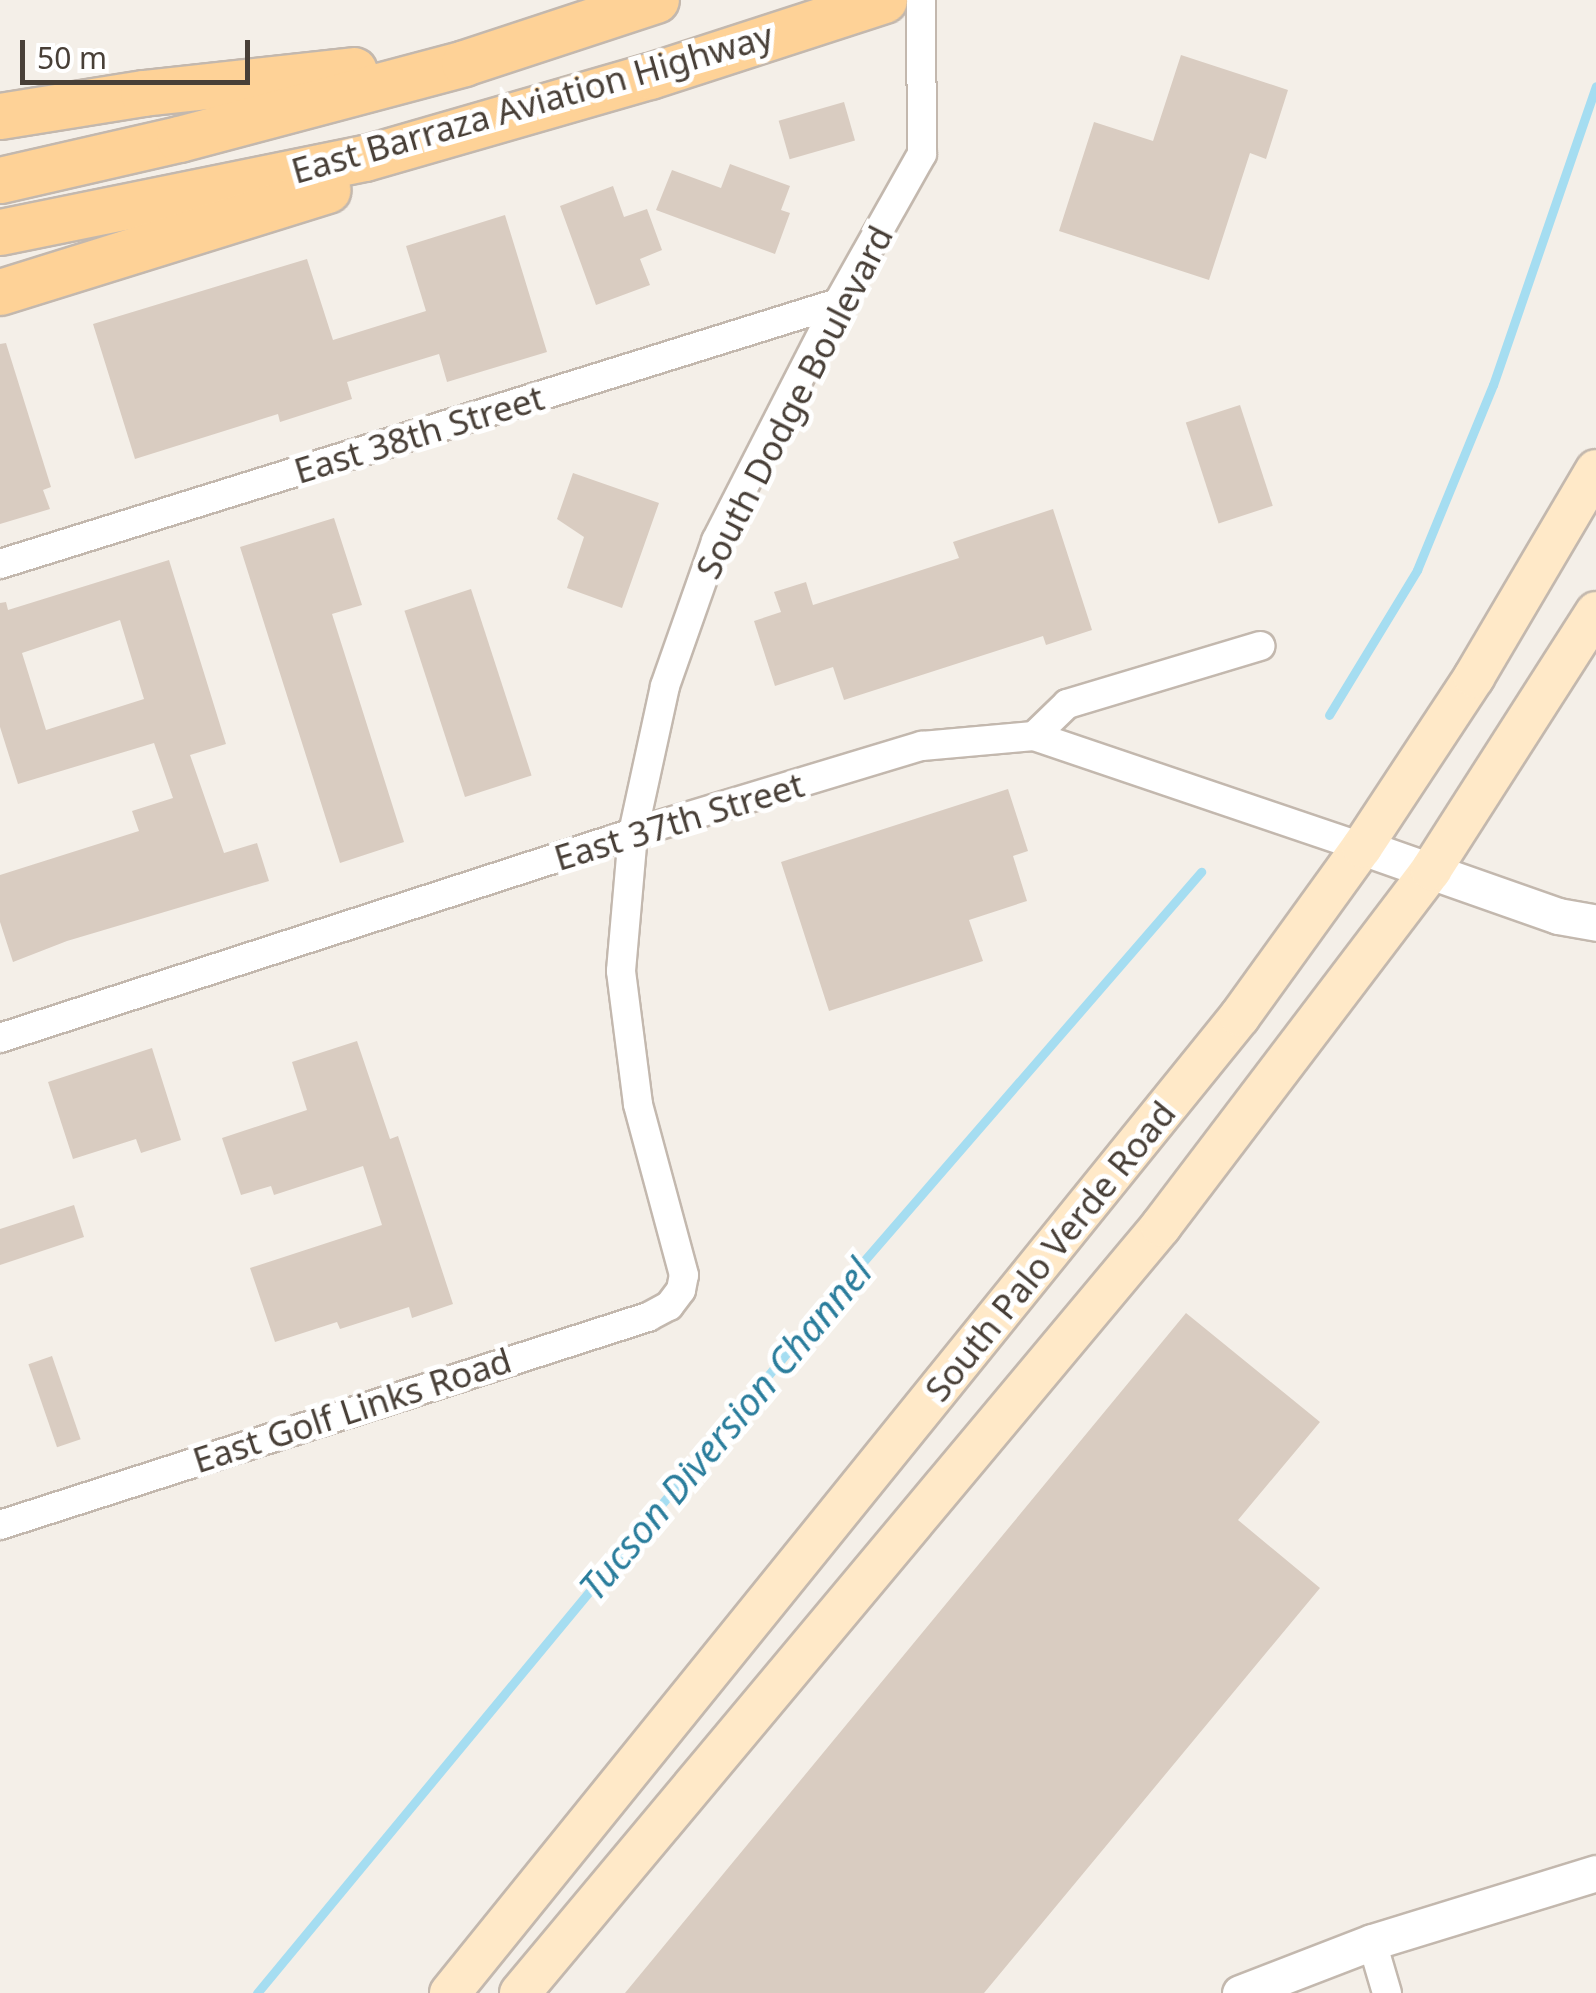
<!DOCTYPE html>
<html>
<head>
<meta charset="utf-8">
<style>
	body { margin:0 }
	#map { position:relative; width:1596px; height:1993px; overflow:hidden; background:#f4efe8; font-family:"Noto Sans",sans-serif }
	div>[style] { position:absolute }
	.stream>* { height:9px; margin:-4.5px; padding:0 4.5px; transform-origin:4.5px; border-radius:4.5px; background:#a5ddf1 }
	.building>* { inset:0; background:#d9ccc1; transform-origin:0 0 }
	.roads { filter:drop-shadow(2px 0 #c3b8ae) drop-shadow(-2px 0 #c3b8ae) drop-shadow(0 2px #c3b8ae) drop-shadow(0 -2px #c3b8ae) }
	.minor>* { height:28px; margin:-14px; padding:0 14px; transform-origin:14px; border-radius:14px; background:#fff }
	.tertiary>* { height:35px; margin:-17.5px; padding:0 17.5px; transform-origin:17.5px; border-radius:17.5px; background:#fff }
	.secondary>* { height:40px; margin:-20px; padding:0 20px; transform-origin:20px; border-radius:20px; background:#ffe9c8 }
	.primary>* { height:45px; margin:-22.5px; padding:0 22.5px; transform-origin:22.5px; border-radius:22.5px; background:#fed297 }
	span { translate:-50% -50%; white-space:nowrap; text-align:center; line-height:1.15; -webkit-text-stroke:10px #fff; paint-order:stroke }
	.street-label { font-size:35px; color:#483f37 }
	.water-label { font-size:38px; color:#2a7d9c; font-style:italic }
	.scale { position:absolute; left:20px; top:40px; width:230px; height:45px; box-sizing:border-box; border:5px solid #483f37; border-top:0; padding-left:12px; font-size:30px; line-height:35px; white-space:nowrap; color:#483f37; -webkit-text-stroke:8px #fff; paint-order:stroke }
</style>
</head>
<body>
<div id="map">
	<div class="stream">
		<i style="left:1329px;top:715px;width:170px;rotate:-58.7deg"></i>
		<i style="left:1417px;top:570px;width:200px;rotate:-67.7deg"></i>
		<i style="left:1493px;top:385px;width:316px;rotate:-71deg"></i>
		<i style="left:257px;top:1993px;width:919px;rotate:-50.39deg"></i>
		<i style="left:843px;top:1285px;width:547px;rotate:-49.08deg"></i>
	</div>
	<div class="building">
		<i style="clip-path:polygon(1181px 55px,1288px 90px,1266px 159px,1250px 153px,1209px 280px,1059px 231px,1094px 122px,1153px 141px)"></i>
		<i style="left:844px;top:102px;width:40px;height:68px;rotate:74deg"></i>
		<i style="clip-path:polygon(730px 164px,790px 186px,781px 210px,790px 213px,775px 254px,656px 210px,672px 170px,721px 188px)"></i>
		<i style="clip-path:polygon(613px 186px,624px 217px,647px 209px,662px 250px,640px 259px,650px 285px,596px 305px,560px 206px)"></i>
		<i style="clip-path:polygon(505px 215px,547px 352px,447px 382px,439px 354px,347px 382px,352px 399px,280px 422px,278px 414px,135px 459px,93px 324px,307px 259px,333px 340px,426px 311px,406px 246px)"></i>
		<i style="clip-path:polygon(6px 343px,51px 487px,43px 490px,50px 509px,0 524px,0 344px)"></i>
		<i style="left:1240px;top:405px;width:106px;height:57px;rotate:72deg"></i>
		<i style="clip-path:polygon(573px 473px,659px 503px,622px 608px,567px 588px,584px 537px,557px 519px)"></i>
		<i style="clip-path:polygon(1053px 509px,1092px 630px,1046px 645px,1043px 636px,844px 700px,833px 667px,775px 686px,754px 621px,781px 612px,774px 592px,806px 582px,813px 605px,959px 558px,953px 542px)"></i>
		<i style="clip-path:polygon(334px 518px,362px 605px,332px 614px,404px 842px,340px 863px,240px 547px)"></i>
		<i style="clip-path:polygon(evenodd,169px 560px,226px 744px,190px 755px,224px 853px,257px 843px,269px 881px,67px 941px,13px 962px,0 922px,0 875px,139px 831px,132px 811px,173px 798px,154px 743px,18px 784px,0 727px,0 603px,6px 602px,8px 610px,169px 560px,120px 620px,144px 699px,46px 730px,22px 653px,120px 620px)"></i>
		<i style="left:471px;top:589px;width:196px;height:70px;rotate:72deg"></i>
		<i style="clip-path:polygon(1008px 789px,1028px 851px,1013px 856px,1027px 901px,969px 920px,983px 961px,829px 1011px,781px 862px)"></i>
		<i style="clip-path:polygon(357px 1041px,390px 1139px,398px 1136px,453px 1304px,412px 1318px,409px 1307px,340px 1329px,337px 1322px,275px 1342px,250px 1268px,382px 1225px,363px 1166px,274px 1195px,271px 1186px,241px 1195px,222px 1138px,307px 1110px,292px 1062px)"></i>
		<i style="clip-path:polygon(152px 1048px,181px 1140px,141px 1153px,136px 1139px,73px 1159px,48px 1082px)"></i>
		<i style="clip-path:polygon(74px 1205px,84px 1237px,0 1265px,0 1229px)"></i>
		<i style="clip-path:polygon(1186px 1313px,1320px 1422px,1238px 1520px,1320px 1588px,984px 1993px,625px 1993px)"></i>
		<i style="left:52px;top:1356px;width:88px;height:25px;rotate:71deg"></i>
	</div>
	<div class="roads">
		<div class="minor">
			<i style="left:0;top:564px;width:878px;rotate:-17.3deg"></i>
			<i style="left:1034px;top:736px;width:46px;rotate:-44.1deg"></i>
			<i style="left:1067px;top:704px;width:202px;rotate:-16.7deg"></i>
			<i style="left:0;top:1038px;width:665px;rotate:-17.94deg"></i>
			<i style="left:633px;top:833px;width:302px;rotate:-16.8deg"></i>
			<i style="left:922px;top:746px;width:112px;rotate:-5.1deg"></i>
			<i style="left:1034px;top:736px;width:346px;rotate:18.7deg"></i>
			<i style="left:0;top:1525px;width:681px;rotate:-17.8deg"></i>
			<i style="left:648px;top:1317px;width:24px;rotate:-28deg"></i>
			<i style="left:669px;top:1306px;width:20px;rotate:-53deg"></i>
			<i style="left:681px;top:1290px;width:15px;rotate:-79deg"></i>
			<i style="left:684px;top:1275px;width:177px;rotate:-105.1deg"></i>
			<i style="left:638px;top:1104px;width:134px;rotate:-97.3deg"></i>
			<i style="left:621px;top:971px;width:139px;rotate:-85deg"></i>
			<i style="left:633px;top:833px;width:150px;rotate:-77.7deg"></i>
			<i style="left:665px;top:686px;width:154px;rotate:-70.6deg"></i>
			<i style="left:716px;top:541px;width:267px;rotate:-62.9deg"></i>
			<i style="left:838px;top:303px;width:171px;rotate:-60.6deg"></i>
			<i style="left:922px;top:154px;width:154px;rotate:-90.4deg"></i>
			<i style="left:1372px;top:1942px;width:53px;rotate:73.6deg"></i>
		</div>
		<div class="tertiary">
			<i style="left:1362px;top:847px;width:208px;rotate:19.4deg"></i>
			<i style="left:1558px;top:916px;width:39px;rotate:10deg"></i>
			<i style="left:1240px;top:1993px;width:142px;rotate:-21.1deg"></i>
			<i style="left:1372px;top:1942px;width:234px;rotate:-17.1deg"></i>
		</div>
		<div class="secondary">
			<i style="left:450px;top:1993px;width:1256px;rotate:-51.04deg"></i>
			<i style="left:1240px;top:1016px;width:208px;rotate:-54.2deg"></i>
			<i style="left:1362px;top:847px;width:204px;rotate:-56.6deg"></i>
			<i style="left:1474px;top:677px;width:240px;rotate:-59.5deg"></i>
			<i style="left:520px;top:1993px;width:1000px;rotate:-50.11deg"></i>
			<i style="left:1161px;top:1226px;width:447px;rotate:-52.8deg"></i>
			<i style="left:1431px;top:870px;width:306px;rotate:-57.4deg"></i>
		</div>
		<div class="primary">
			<i style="left:0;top:116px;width:145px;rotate:-9.1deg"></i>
			<i style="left:143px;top:93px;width:212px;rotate:-6.2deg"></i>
			<i style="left:0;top:180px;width:184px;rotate:-12.9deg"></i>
			<i style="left:179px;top:139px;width:295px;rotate:-14.9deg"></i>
			<i style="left:464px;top:63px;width:202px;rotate:-18.2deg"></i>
			<i style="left:0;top:232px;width:372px;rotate:-11.5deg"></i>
			<i style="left:365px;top:158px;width:297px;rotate:-16.1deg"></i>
			<i style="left:650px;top:76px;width:246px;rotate:-18deg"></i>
			<i style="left:0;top:292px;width:343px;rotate:-17.3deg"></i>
		</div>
	</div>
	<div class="street-label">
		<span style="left:532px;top:103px;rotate:-16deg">East Barraza Aviation Highway</span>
		<span style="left:794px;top:402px;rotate:-63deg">South Dodge Boulevard</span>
		<span style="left:419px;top:434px;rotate:-17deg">East 38th Street</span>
		<span style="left:679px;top:821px;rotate:-17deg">East 37th Street</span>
		<span style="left:1050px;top:1251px;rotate:-51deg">South Palo Verde Road</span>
		<span style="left:352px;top:1410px;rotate:-18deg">East Golf Links Road</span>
	</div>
	<div class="water-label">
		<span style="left:725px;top:1429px;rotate:-50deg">Tucson Diversion Channel</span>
	</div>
	<div class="scale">50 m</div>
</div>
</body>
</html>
